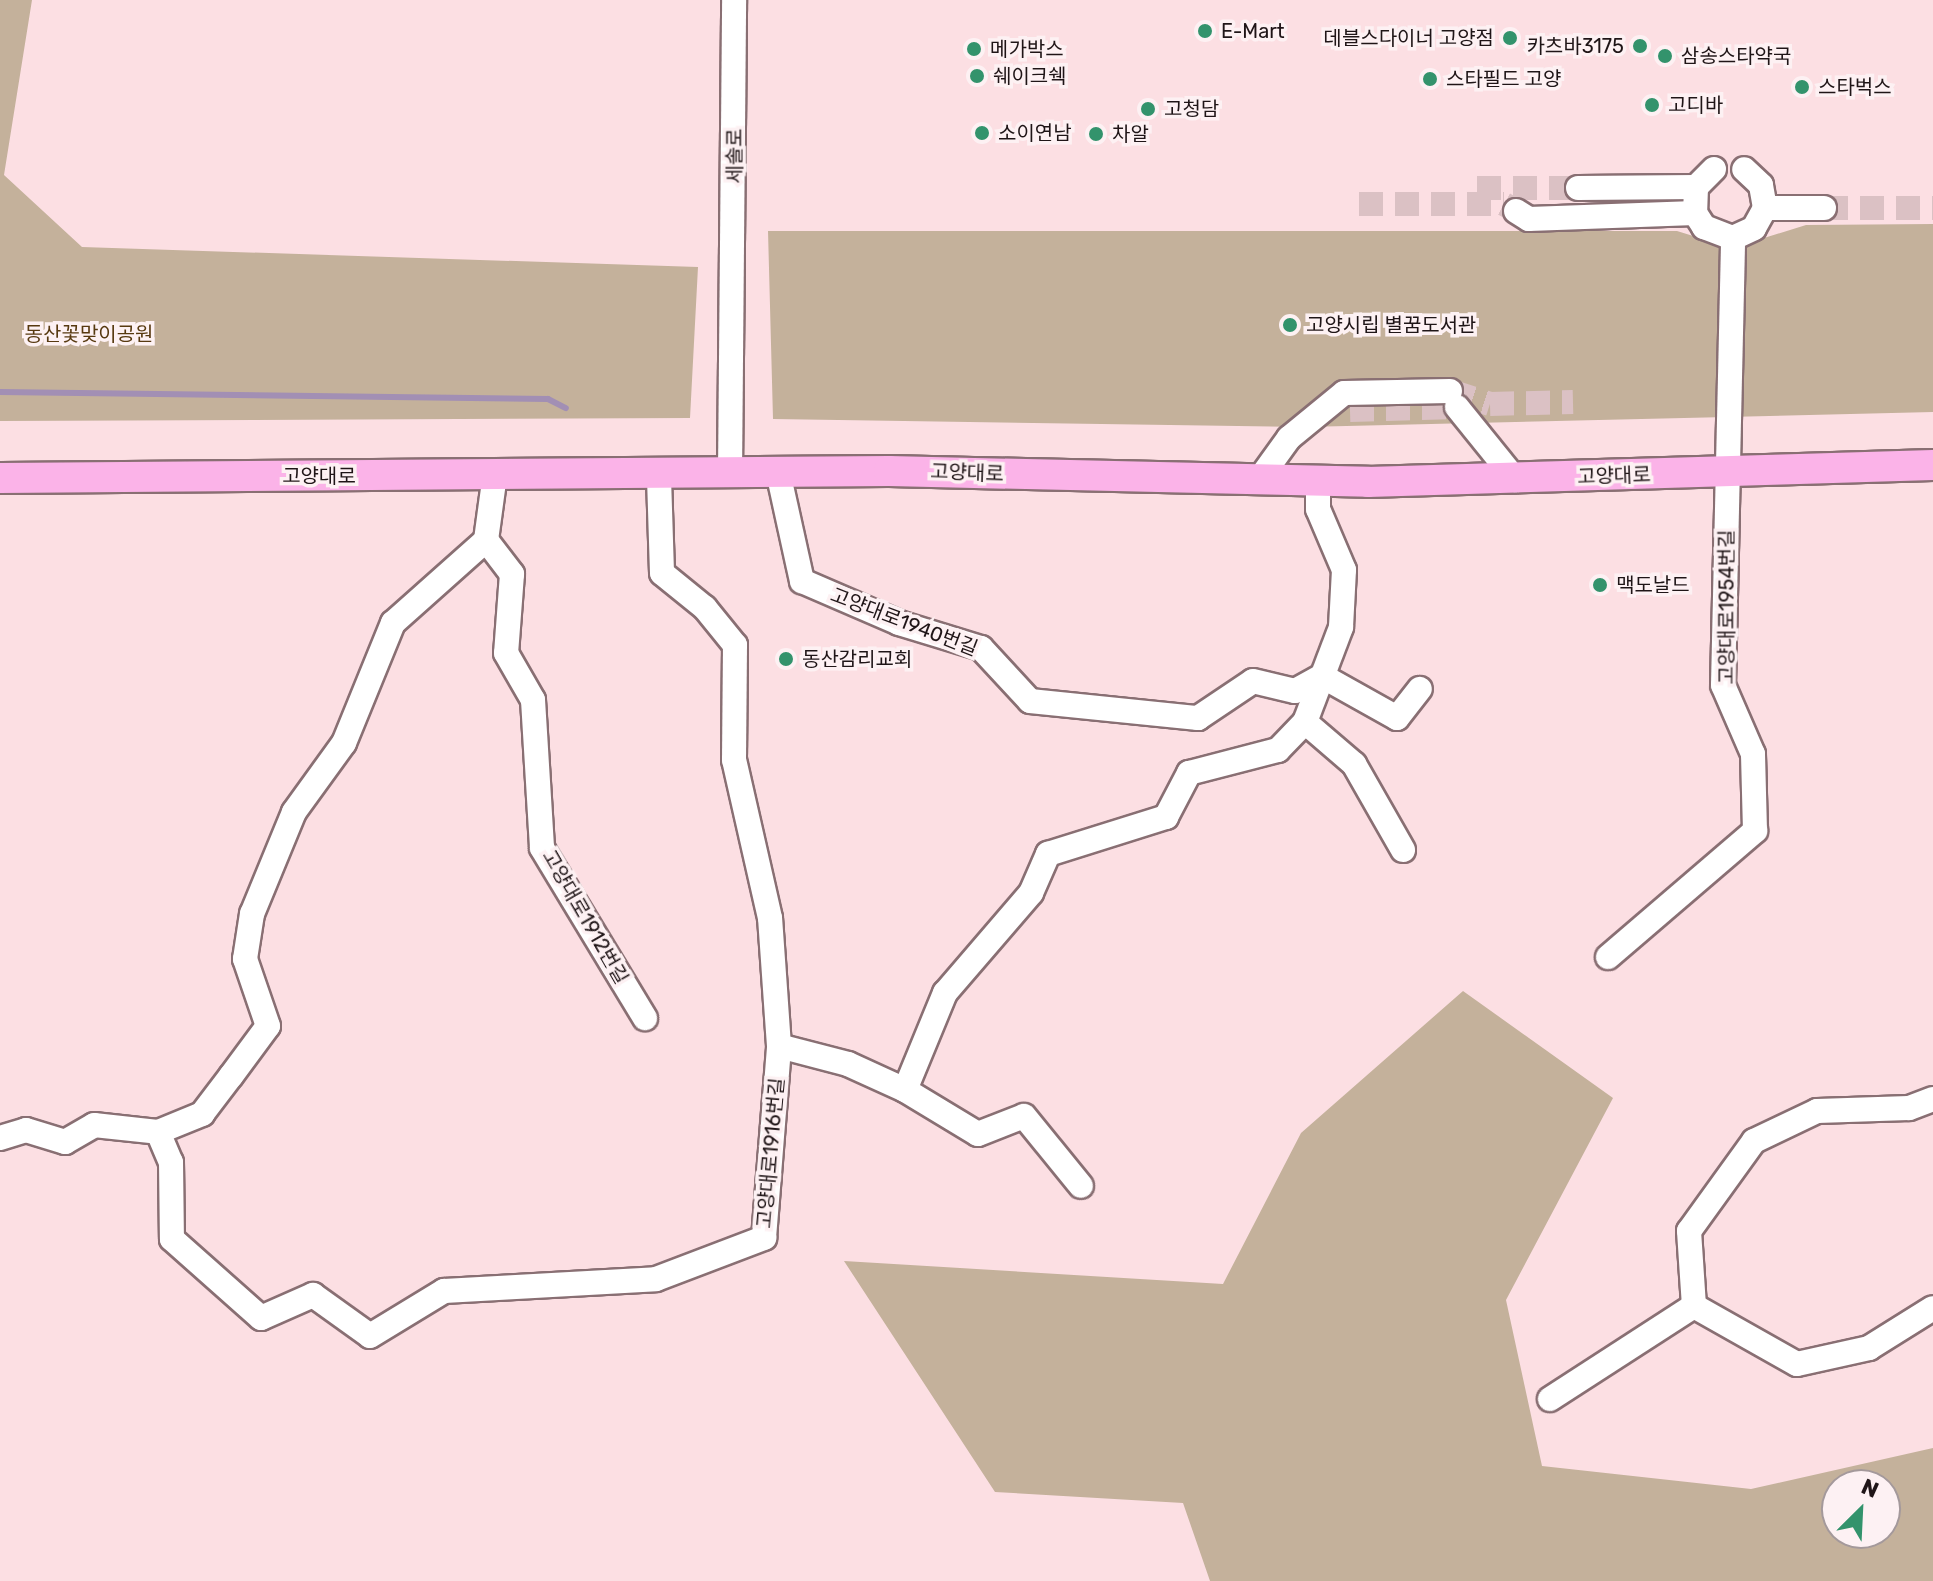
<!DOCTYPE html>
<html>
<head>
<meta charset="utf-8">
<style>
	body { margin:0 }
	#map { position:relative; width:1933px; height:1581px; overflow:hidden; background:#fcdfe3; font-family:Rubik,"Noto Sans KR",sans-serif }
	div>[style] { position:absolute }
	.green>* { inset:0; background:#c4b19b }
	.stream>* { height:6px; margin:-3px; padding:0 3px; transform-origin:3px; border-radius:3px; background:#a28fb4 }
	.minor-tunnel>* { height:24px; margin-top:-12px; transform-origin:0; background:repeating-linear-gradient(90deg,#dbc1c4 0 24px,transparent 0 36px) }
	.roads { filter:drop-shadow(2px 0 #896f73) drop-shadow(-2px 0 #896f73) drop-shadow(0 2px #896f73) drop-shadow(0 -2px #896f73) }
	.minor>* { height:24px; margin:-12px; padding:0 12px; transform-origin:12px; border-radius:12px; background:#fff }
	.major>* { height:30px; margin:-15px; padding:0 15px; transform-origin:15px; border-radius:15px; background:#fbb3e8 }
	.dots>* { width:22px; height:22px; translate:-50% -50%; box-sizing:border-box; border:4px solid #fdf1f3; border-radius:50% }
	span { translate:-50% -50%; white-space:nowrap; text-align:center; line-height:1.15; -webkit-text-stroke:7px #fdf1f3; paint-order:stroke }
	.poi-label { font-size:20px; color:#1f1517 }
	.left { translate:0 -50%; text-align:left }
	.right { translate:-100% -50%; text-align:right }
	.street-label { font-size:20px; color:#1f1517 }
	.park-label { font-size:20px; color:#573910 }
	.north { position:absolute; left:1821px; top:1469px; width:80px; height:80px; box-sizing:border-box; background:#fdf1f3; border:2px solid #a4999b; border-radius:50%; rotate:24deg; font-size:22px; font-weight:700; line-height:32px; text-align:center; color:#1f1517 }
	.north::after { content:''; display:block; margin:auto; width:28px; height:36px; background:#33936c; clip-path:polygon(50% 0,100% 100%,50% 72%,0 100%) }
</style>
</head>
<body>
<div id="map">
	<div class="green">
		<i style="clip-path:polygon(0 0,32px 0,4px 175px,82px 247px,698px 267px,690px 418px,0 421px)"></i>
		<i style="clip-path:polygon(1933px 224px,1933px 412px,1304px 427px,773px 419px,768px 231px,1677px 231px,1732px 248px,1806px 225px)"></i>
		<i style="clip-path:polygon(evenodd,1463px 991px,1613px 1098px,1506px 1300px,1542px 1466px,1751px 1489px,1933px 1448px,1933px 1581px,1210px 1581px,1183px 1503px,995px 1492px,844px 1261px,1223px 1284px,1301px 1133px,1463px 991px,1837px 1485px,1885px 1485px,1885px 1533px,1837px 1533px,1837px 1485px)"></i>
	</div>
	<div class="stream">
		<i style="left:0;top:392px;width:548px;rotate:0.73deg"></i>
		<i style="left:548px;top:399px;width:20px;rotate:27deg"></i>
	</div>
	<div class="minor-tunnel">
		<i style="left:1477px;top:188px;width:101px"></i>
		<i style="left:1359px;top:204px;width:145px"></i>
		<i style="left:1504px;top:204px;width:14px;rotate:30deg"></i>
		<i style="left:1824px;top:208px;width:109px"></i>
		<i style="left:1450px;top:391px;width:42px;rotate:18deg"></i>
		<i style="left:1490px;top:404px;width:83px;rotate:-1.4deg"></i>
		<i style="left:1350px;top:410px;width:107px;rotate:-1.6deg"></i>
	</div>
	<div class="roads">
		<div class="minor">
			<i style="left:1714px;top:169px;width:25px;rotate:135deg"></i>
			<i style="left:1696px;top:187px;width:26px;rotate:92deg"></i>
			<i style="left:1695px;top:213px;width:17px;rotate:57deg"></i>
			<i style="left:1704px;top:227px;width:31px;rotate:21deg"></i>
			<i style="left:1733px;top:238px;width:23px;rotate:-25deg"></i>
			<i style="left:1754px;top:228px;width:23px;rotate:-61deg"></i>
			<i style="left:1765px;top:208px;width:23px;rotate:-100deg"></i>
			<i style="left:1761px;top:185px;width:23px;rotate:-137deg"></i>
			<i style="left:1578px;top:188px;width:118px;rotate:-0.5deg"></i>
			<i style="left:1765px;top:208px;width:59px"></i>
			<i style="left:1516px;top:211px;width:15px;rotate:32deg"></i>
			<i style="left:1529px;top:219px;width:166px;rotate:-2.1deg"></i>
			<i style="left:1457px;top:407px;width:94px;rotate:51.1deg"></i>
			<i style="left:778px;top:472px;width:112px;rotate:77.6deg"></i>
			<i style="left:802px;top:581px;width:106px;rotate:23.4deg"></i>
			<i style="left:899px;top:623px;width:86px;rotate:17deg"></i>
			<i style="left:981px;top:648px;width:72px;rotate:47.2deg"></i>
			<i style="left:1030px;top:701px;width:169px;rotate:5.8deg"></i>
			<i style="left:1198px;top:718px;width:66px;rotate:-33.9deg"></i>
			<i style="left:1253px;top:681px;width:43px;rotate:13.4deg"></i>
			<i style="left:1295px;top:691px;width:31px;rotate:-29deg"></i>
			<i style="left:1322px;top:676px;width:86px;rotate:29.2deg"></i>
			<i style="left:1397px;top:718px;width:37px;rotate:-52deg"></i>
			<i style="left:730px;top:473px;width:473px;rotate:-89.5deg"></i>
			<i style="left:1258px;top:481px;width:53px;rotate:-54.2deg"></i>
			<i style="left:1289px;top:438px;width:71px;rotate:-39.3deg"></i>
			<i style="left:1344px;top:393px;width:106px;rotate:-1.1deg"></i>
			<i style="left:486px;top:540px;width:43px;rotate:52.6deg"></i>
			<i style="left:512px;top:574px;width:79px;rotate:94.3deg"></i>
			<i style="left:506px;top:653px;width:54px;rotate:60.1deg"></i>
			<i style="left:533px;top:700px;width:148px;rotate:86.5deg"></i>
			<i style="left:542px;top:848px;width:199px;rotate:58.8deg"></i>
			<i style="left:1305px;top:722px;width:65px;rotate:40.6deg"></i>
			<i style="left:1354px;top:764px;width:99px;rotate:60.3deg"></i>
			<i style="left:1608px;top:957px;width:194px;rotate:-40.6deg"></i>
			<i style="left:1755px;top:831px;width:77px;rotate:-91.5deg"></i>
			<i style="left:1753px;top:754px;width:75px;rotate:-113.5deg"></i>
			<i style="left:1723px;top:685px;width:447px;rotate:-88.7deg"></i>
			<i style="left:779px;top:1046px;width:71px;rotate:14.6deg"></i>
			<i style="left:848px;top:1064px;width:63px;rotate:24.5deg"></i>
			<i style="left:905px;top:1090px;width:105px;rotate:-67.6deg"></i>
			<i style="left:945px;top:993px;width:132px;rotate:-49.3deg"></i>
			<i style="left:1031px;top:893px;width:43px;rotate:-66.4deg"></i>
			<i style="left:1048px;top:854px;width:124px;rotate:-17.4deg"></i>
			<i style="left:1166px;top:817px;width:50px;rotate:-62.4deg"></i>
			<i style="left:1189px;top:773px;width:92px;rotate:-14.5deg"></i>
			<i style="left:1278px;top:750px;width:39px;rotate:-46deg"></i>
			<i style="left:1305px;top:722px;width:102px;rotate:-69.2deg"></i>
			<i style="left:1341px;top:627px;width:57px;rotate:-87deg"></i>
			<i style="left:1344px;top:570px;width:66px;rotate:-113.1deg"></i>
			<i style="left:1318px;top:509px;width:27px;rotate:-90deg"></i>
			<i style="left:905px;top:1090px;width:85px;rotate:31.1deg"></i>
			<i style="left:978px;top:1134px;width:49px;rotate:-21.4deg"></i>
			<i style="left:1024px;top:1116px;width:90px;rotate:50.8deg"></i>
			<i style="left:1933px;top:1099px;width:26px;rotate:159deg"></i>
			<i style="left:1909px;top:1108px;width:92px;rotate:178.1deg"></i>
			<i style="left:1817px;top:1111px;width:70px;rotate:154.5deg"></i>
			<i style="left:1754px;top:1141px;width:111px;rotate:125.8deg"></i>
			<i style="left:1689px;top:1231px;width:75px;rotate:86.2deg"></i>
			<i style="left:1694px;top:1306px;width:118px;rotate:29.4deg"></i>
			<i style="left:1797px;top:1364px;width:74px;rotate:-12.5deg"></i>
			<i style="left:1869px;top:1348px;width:75px;rotate:-32deg"></i>
			<i style="left:158px;top:1132px;width:33px;rotate:67deg"></i>
			<i style="left:171px;top:1162px;width:77px;rotate:89.3deg"></i>
			<i style="left:172px;top:1239px;width:119px;rotate:41.6deg"></i>
			<i style="left:261px;top:1318px;width:57px;rotate:-23.9deg"></i>
			<i style="left:313px;top:1295px;width:70px;rotate:35.7deg"></i>
			<i style="left:370px;top:1336px;width:87px;rotate:-31.3deg"></i>
			<i style="left:444px;top:1291px;width:212px;rotate:-3.2deg"></i>
			<i style="left:656px;top:1279px;width:116px;rotate:-20.8deg"></i>
			<i style="left:764px;top:1238px;width:193px;rotate:-85.5deg"></i>
			<i style="left:779px;top:1046px;width:128px;rotate:-94deg"></i>
			<i style="left:770px;top:918px;width:162px;rotate:-102.8deg"></i>
			<i style="left:734px;top:760px;width:115px;rotate:-89.5deg"></i>
			<i style="left:735px;top:645px;width:48px;rotate:-129deg"></i>
			<i style="left:705px;top:608px;width:55px;rotate:-140.9deg"></i>
			<i style="left:662px;top:573px;width:96px;rotate:-91.8deg"></i>
			<i style="left:0;top:1138px;width:27px;rotate:-17deg"></i>
			<i style="left:26px;top:1130px;width:41px;rotate:17.1deg"></i>
			<i style="left:65px;top:1142px;width:34px;rotate:-30deg"></i>
			<i style="left:94px;top:1125px;width:64px;rotate:6.2deg"></i>
			<i style="left:158px;top:1132px;width:48px;rotate:-22.2deg"></i>
			<i style="left:202px;top:1114px;width:48px;rotate:-52.7deg"></i>
			<i style="left:231px;top:1076px;width:62px;rotate:-53.5deg"></i>
			<i style="left:268px;top:1026px;width:71px;rotate:-108.9deg"></i>
			<i style="left:245px;top:959px;width:46px;rotate:-81.2deg"></i>
			<i style="left:252px;top:914px;width:110px;rotate:-67.6deg"></i>
			<i style="left:294px;top:812px;width:85px;rotate:-54.1deg"></i>
			<i style="left:344px;top:743px;width:130px;rotate:-67.8deg"></i>
			<i style="left:393px;top:623px;width:125px;rotate:-41.7deg"></i>
			<i style="left:486px;top:540px;width:67px;rotate:-82.2deg"></i>
			<i style="left:1550px;top:1399px;width:171px;rotate:-32.9deg"></i>
		</div>
		<div class="major">
			<i style="left:0;top:478px;width:889px;rotate:-0.45deg"></i>
			<i style="left:889px;top:471px;width:479px;rotate:1.3deg"></i>
			<i style="left:1368px;top:482px;width:565px;rotate:-1.72deg"></i>
		</div>
	</div>
	<div class="dots">
		<i style="left:1205px;top:31px;background:#33936c"></i>
		<i style="left:1510px;top:38px;background:#33936c"></i>
		<i style="left:1640px;top:46px;background:#33936c"></i>
		<i style="left:974px;top:49px;background:#33936c"></i>
		<i style="left:1665px;top:56px;background:#33936c"></i>
		<i style="left:977px;top:76px;background:#33936c"></i>
		<i style="left:1430px;top:79px;background:#33936c"></i>
		<i style="left:1802px;top:87px;background:#33936c"></i>
		<i style="left:1652px;top:105px;background:#33936c"></i>
		<i style="left:1148px;top:109px;background:#33936c"></i>
		<i style="left:982px;top:133px;background:#33936c"></i>
		<i style="left:1096px;top:134px;background:#33936c"></i>
		<i style="left:1290px;top:325px;background:#33936c"></i>
		<i style="left:1600px;top:585px;background:#33936c"></i>
		<i style="left:786px;top:659px;background:#33936c"></i>
	</div>
	<div class="poi-label">
		<span class="left" style="left:1221px;top:31px">E-Mart</span>
		<span class="right" style="left:1494px;top:38px">데블스다이너 고양점</span>
		<span class="right" style="left:1624px;top:46px">카츠바3175</span>
		<span class="left" style="left:990px;top:49px">메가박스</span>
		<span class="left" style="left:1681px;top:56px">삼송스타약국</span>
		<span class="left" style="left:993px;top:76px">쉐이크쉑</span>
		<span class="left" style="left:1446px;top:79px">스타필드 고양</span>
		<span class="left" style="left:1818px;top:87px">스타벅스</span>
		<span class="left" style="left:1668px;top:105px">고디바</span>
		<span class="left" style="left:1164px;top:109px">고청담</span>
		<span class="left" style="left:998px;top:133px">소이연남</span>
		<span class="left" style="left:1112px;top:134px">차알</span>
		<span class="left" style="left:1306px;top:325px">고양시립 별꿈도서관</span>
		<span class="left" style="left:1616px;top:585px">맥도날드</span>
		<span class="left" style="left:802px;top:659px">동산감리교회</span>
	</div>
	<div class="street-label">
		<span style="left:735px;top:156px;rotate:-90deg">세솔로</span>
		<span style="left:967px;top:473px;rotate:2deg">고양대로</span>
		<span style="left:319px;top:476px">고양대로</span>
		<span style="left:1614px;top:476px;rotate:-2deg">고양대로</span>
		<span style="left:1727px;top:607px;rotate:-90deg">고양대로1954번길</span>
		<span style="left:904px;top:622px;rotate:21deg">고양대로1940번길</span>
		<span style="left:585px;top:917px;rotate:60deg">고양대로1912번길</span>
		<span style="left:771px;top:1153px;rotate:-85deg">고양대로1916번길</span>
	</div>
	<div class="park-label">
		<span style="left:89px;top:334px">동산꽃맞이공원</span>
	</div>
	<div class="north">N</div>
</div>
</body>
</html>
